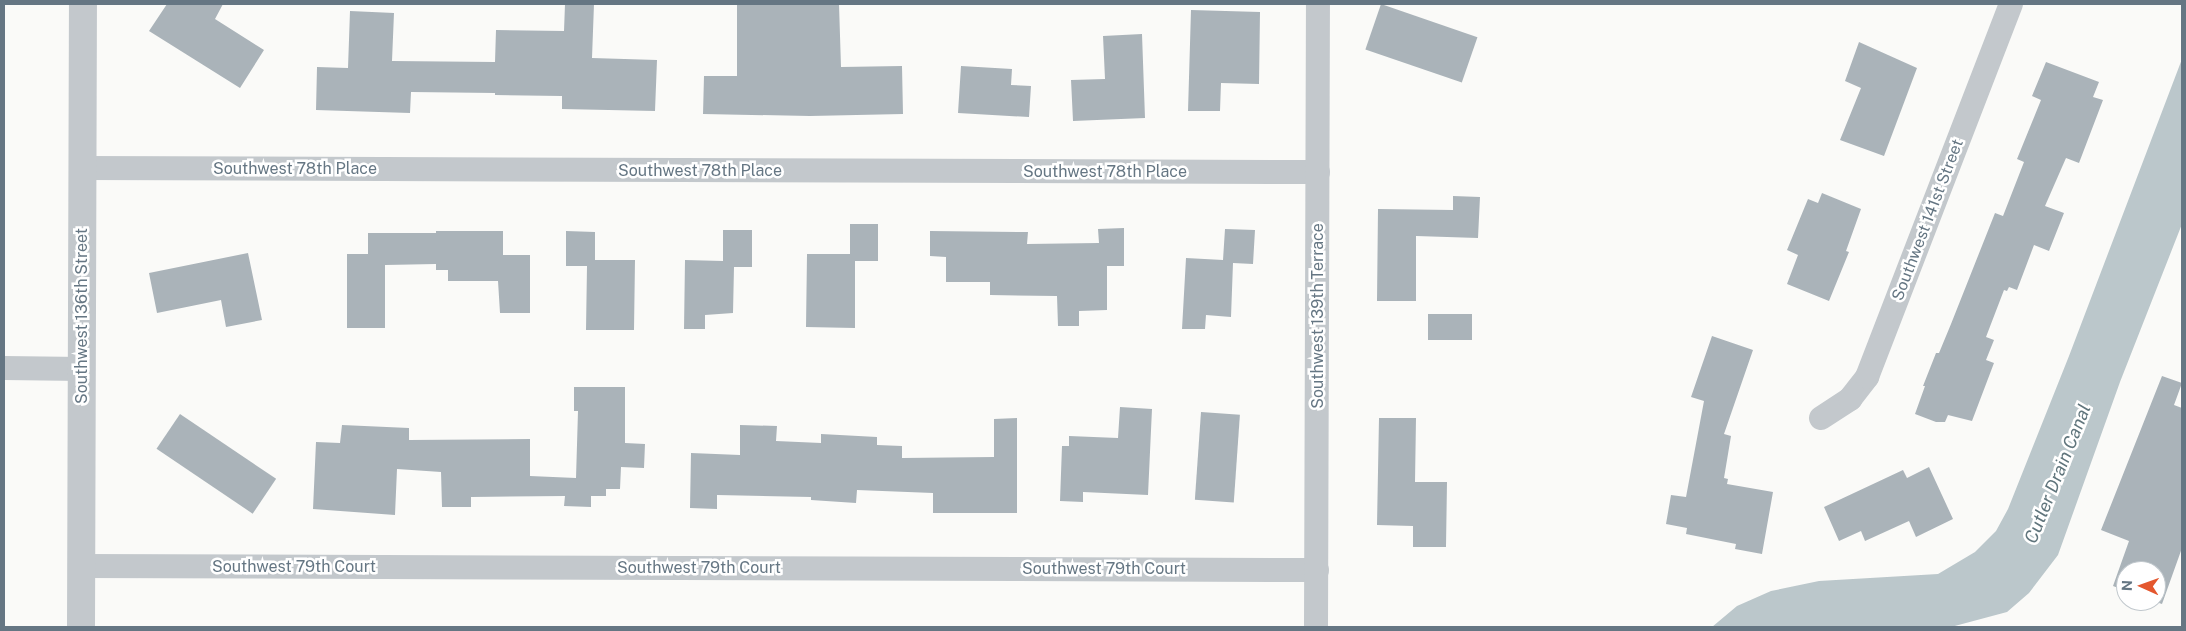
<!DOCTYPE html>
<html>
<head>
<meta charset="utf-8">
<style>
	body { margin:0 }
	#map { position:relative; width:2186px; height:631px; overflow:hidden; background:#fafaf8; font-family:"Public Sans",sans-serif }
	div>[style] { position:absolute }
	.water>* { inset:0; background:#bbc7cb }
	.building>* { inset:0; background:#aab3b9; transform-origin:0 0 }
	.minor>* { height:24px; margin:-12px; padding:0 12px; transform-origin:12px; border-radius:12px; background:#c3c8cc }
	.tertiary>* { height:28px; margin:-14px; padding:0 14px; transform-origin:14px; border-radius:14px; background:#c3c8cc }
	span { translate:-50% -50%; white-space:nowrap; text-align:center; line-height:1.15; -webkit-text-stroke:5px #fff; paint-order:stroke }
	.street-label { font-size:16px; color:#657683 }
	.water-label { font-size:18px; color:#60757c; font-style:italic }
	.frame { position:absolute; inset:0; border:5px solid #657683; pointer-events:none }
	.north { position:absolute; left:2116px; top:561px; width:50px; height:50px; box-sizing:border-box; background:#fff; border:1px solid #c1c8cd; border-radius:50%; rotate:272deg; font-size:14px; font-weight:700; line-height:20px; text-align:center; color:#657683 }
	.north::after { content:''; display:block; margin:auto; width:18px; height:22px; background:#e4572e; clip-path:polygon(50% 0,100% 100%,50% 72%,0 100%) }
</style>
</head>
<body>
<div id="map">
	<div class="water">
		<i style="clip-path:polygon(2182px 59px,2182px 224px,2120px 382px,2058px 555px,2029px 593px,2007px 612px,1951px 627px,1712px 627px,1737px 606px,1771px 591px,1819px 581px,1938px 574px,1975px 552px,1996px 531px,2008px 509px,2069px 356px)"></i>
	</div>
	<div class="building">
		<i style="clip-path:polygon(167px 4px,223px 4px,215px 19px,264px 50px,240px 88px,149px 31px)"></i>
		<i style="clip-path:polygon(565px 4px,594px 4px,592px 58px,657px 60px,655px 111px,562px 109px,562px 96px,495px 95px,495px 93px,411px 92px,410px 113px,316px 110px,317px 67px,348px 68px,350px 11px,394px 13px,392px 61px,495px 62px,496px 30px,564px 31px)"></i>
		<i style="clip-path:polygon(737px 4px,839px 4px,841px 67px,902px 66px,903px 114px,810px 116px,703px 114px,704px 76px,737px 76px)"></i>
		<i style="left:1381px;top:4px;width:102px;height:48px;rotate:19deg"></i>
		<i style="clip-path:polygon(1191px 10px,1260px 12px,1259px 84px,1221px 83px,1220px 111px,1188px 111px)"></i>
		<i style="clip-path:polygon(1142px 34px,1145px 118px,1073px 121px,1071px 80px,1105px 79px,1103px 36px)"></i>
		<i style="clip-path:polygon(1859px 42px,1917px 68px,1884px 156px,1840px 140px,1861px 88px,1845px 81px)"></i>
		<i style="clip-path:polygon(2046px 62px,2099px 82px,2093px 97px,2103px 100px,2079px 163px,2066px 158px,2045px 206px,2064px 213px,2049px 251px,2034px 245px,2017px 290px,2009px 287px,2007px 291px,2004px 290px,1986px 337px,1994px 340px,1986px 360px,1994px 363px,1972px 421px,1948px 415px,1945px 422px,1936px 422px,1915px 414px,1925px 386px,1923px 386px,1936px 353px,1939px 353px,1951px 324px,1995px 213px,2003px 216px,2024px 162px,2017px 159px,2041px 100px,2032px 96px)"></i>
		<i style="clip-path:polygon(961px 66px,1012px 69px,1011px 85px,1031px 86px,1029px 117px,958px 113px)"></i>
		<i style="clip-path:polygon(1822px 193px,1861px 209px,1846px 251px,1849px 252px,1829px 301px,1787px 284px,1798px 255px,1787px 250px,1808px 199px,1818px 203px)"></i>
		<i style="clip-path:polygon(1453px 196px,1480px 197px,1478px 238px,1416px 236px,1416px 301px,1377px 301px,1378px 209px,1453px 210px)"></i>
		<i style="clip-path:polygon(850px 224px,878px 224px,878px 261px,855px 261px,855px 328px,806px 327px,807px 254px,850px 254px)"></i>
		<i style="clip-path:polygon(1124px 228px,1124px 266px,1107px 266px,1107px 310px,1079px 311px,1079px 326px,1058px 326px,1057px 296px,990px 295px,990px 282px,946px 282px,946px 257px,930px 256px,930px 231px,1028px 232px,1027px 244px,1099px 243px,1098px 229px)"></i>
		<i style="clip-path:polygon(1225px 229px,1255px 230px,1253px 264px,1233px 263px,1231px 317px,1206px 315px,1205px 329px,1182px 329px,1186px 258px,1223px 260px)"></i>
		<i style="clip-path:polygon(723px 230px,752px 230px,752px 267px,734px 267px,733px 313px,705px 315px,705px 329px,684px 329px,685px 260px,723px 261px)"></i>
		<i style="clip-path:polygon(436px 231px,503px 231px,503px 255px,530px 255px,530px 313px,500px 313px,498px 281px,448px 281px,448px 270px,436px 270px,436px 264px,385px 265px,385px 328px,347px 328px,347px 254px,368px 254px,368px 233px,436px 233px)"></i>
		<i style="clip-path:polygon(566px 231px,595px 232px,595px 260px,635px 260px,634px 330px,586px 330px,587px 266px,566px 266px)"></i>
		<i style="clip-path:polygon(248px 253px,262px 320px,226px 327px,221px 300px,157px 313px,149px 273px)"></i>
		<i style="left:1428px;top:314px;width:44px;height:26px"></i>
		<i style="clip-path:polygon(1712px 336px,1753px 350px,1724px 434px,1731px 436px,1724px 478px,1728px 479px,1727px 484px,1773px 492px,1762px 554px,1735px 549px,1736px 544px,1686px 534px,1687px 528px,1666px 524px,1671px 495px,1686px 497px,1704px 401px,1691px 397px)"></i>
		<i style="clip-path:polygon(2162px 376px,2182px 383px,2174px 405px,2182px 408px,2182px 548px,2162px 604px,2153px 601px,2156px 601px,2156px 571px,2126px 571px,2126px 591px,2113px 586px,2129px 541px,2101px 530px)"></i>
		<i style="clip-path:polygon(574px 387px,625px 387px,625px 443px,645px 444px,644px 468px,621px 467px,620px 489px,606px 489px,606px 496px,591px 496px,591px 507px,564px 506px,565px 496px,471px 497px,471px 507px,442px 507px,441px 472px,397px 469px,395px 515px,313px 509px,316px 442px,340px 443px,342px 425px,409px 428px,409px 440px,530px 439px,530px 476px,576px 478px,578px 411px,574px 411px)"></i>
		<i style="clip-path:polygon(1120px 407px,1152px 409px,1148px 495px,1083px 492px,1083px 502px,1060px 501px,1062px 446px,1069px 446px,1069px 436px,1118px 438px)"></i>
		<i style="left:1201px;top:412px;width:39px;height:88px;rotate:4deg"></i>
		<i style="left:180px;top:414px;width:116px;height:42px;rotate:34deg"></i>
		<i style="clip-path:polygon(1017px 418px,1017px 513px,933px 513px,933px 493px,857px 490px,856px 503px,811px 500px,811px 497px,717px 495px,717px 509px,690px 508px,691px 453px,740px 455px,740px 425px,777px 426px,776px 441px,821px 443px,821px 434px,877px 437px,877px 445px,902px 446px,902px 458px,994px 457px,994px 419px)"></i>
		<i style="clip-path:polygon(1379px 418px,1416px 418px,1415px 482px,1447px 482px,1446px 547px,1413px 547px,1413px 526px,1377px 525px)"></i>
		<i style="clip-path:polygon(1929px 467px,1953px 519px,1916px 537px,1909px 521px,1865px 541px,1861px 531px,1839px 541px,1824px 507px,1903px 470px,1907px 478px)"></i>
	</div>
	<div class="minor">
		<i style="left:83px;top:168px;width:1235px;rotate:0.19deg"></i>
		<i style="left:4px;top:368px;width:78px;rotate:0.7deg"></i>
		<i style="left:1821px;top:418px;width:35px;rotate:-33deg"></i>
		<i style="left:1850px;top:399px;width:28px;rotate:-52deg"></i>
		<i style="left:1867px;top:377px;width:400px;rotate:-68.9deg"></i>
		<i style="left:81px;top:566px;width:1236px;rotate:0.19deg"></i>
		<i style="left:1316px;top:627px;width:623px;rotate:-89.82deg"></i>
	</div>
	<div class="tertiary">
		<i style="left:81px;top:627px;width:623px;rotate:-89.82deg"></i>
	</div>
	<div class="street-label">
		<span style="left:295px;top:169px">Southwest 78th Place</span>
		<span style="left:700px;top:171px">Southwest 78th Place</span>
		<span style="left:1105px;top:172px">Southwest 78th Place</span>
		<span style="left:1928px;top:220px;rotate:-69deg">Southwest 141st Street</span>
		<span style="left:82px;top:316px;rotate:-90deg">Southwest 136th Street</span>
		<span style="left:1318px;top:316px;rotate:-90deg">Southwest 139th Terrace</span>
		<span style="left:294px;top:567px">Southwest 79th Court</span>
		<span style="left:699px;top:568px">Southwest 79th Court</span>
		<span style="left:1104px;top:569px">Southwest 79th Court</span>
	</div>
	<div class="water-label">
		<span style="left:2058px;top:474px;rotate:-68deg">Cutler Drain Canal</span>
	</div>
	<div class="frame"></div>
	<div class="north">N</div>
</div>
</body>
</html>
